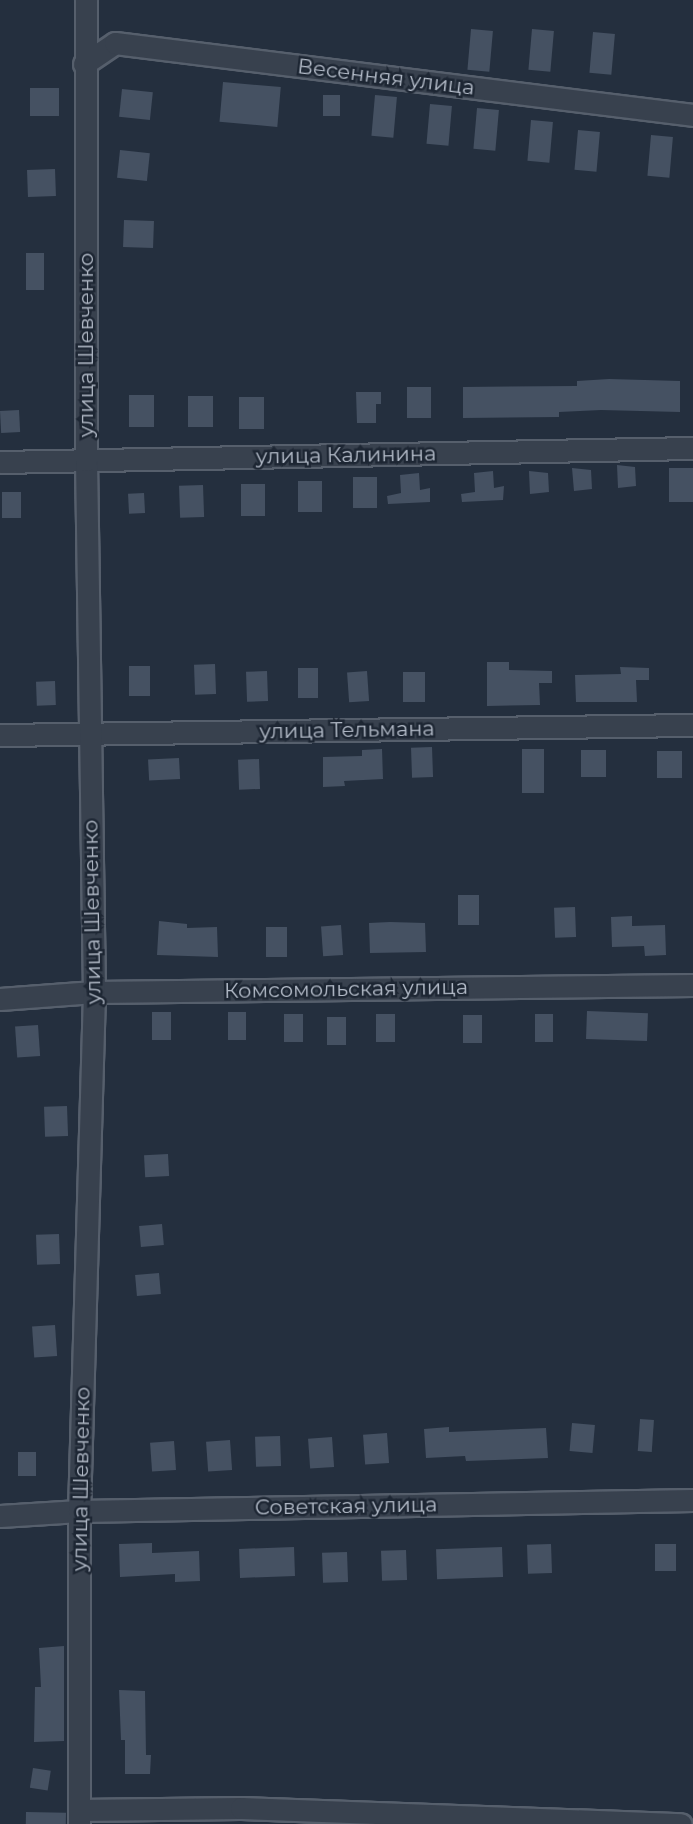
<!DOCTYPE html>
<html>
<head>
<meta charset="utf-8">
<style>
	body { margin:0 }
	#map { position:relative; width:693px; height:1824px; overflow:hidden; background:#242f3e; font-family:Montserrat,sans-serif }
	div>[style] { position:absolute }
	.building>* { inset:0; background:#455162; transform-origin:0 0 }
	.roads { filter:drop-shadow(2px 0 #565f6c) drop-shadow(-2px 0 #565f6c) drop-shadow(0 2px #565f6c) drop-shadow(0 -2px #565f6c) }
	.minor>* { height:21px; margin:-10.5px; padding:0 10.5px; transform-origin:10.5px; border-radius:10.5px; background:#38414e }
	span { translate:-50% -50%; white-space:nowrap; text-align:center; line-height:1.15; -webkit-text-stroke:5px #1d2633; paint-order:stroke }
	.street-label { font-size:21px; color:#b4bcc9 }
</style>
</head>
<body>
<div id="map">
	<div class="building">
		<i style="left:471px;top:29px;width:22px;height:41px;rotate:5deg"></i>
		<i style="left:532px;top:29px;width:22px;height:41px;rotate:5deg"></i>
		<i style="left:593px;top:32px;width:22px;height:41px;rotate:5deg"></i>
		<i style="left:223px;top:82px;width:58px;height:40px;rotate:5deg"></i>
		<i style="left:30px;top:88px;width:29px;height:28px"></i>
		<i style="left:122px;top:89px;width:31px;height:28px;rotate:6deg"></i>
		<i style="left:323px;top:95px;width:17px;height:21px"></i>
		<i style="left:375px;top:95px;width:22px;height:41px;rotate:5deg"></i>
		<i style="left:430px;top:104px;width:22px;height:40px;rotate:5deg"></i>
		<i style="left:477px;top:108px;width:22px;height:41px;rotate:5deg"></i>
		<i style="left:531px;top:120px;width:22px;height:41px;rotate:5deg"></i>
		<i style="left:578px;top:130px;width:22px;height:40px;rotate:5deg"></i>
		<i style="left:651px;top:135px;width:22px;height:41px;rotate:5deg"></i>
		<i style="left:120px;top:150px;width:30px;height:28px;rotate:6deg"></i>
		<i style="left:55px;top:169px;width:27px;height:28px;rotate:88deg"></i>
		<i style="left:124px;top:220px;width:30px;height:27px;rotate:2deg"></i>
		<i style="left:26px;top:253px;width:18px;height:37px"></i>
		<i style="clip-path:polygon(609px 379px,680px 381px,680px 412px,601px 410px,559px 412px,559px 417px,463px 418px,463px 387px,577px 386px,577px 381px)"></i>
		<i style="left:407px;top:387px;width:24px;height:31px"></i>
		<i style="clip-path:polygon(356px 392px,381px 392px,381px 404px,376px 404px,376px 423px,357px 423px)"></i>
		<i style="left:154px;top:395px;width:32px;height:25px;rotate:90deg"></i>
		<i style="left:188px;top:396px;width:25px;height:31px"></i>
		<i style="left:239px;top:397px;width:25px;height:32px"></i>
		<i style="left:19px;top:410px;width:22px;height:19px;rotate:87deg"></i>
		<i style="clip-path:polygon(617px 465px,635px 467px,636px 486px,618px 488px)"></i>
		<i style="clip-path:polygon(572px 468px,591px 470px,592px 489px,574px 491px)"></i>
		<i style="left:693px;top:468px;width:34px;height:24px;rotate:90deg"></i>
		<i style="clip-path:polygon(493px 471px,494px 488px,504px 486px,503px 500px,462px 502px,461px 494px,475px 492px,474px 473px)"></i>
		<i style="clip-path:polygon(529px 471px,548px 473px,549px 492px,530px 494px)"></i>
		<i style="clip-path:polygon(419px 473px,420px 490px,430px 488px,430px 502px,388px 504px,387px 496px,401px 493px,400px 475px)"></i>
		<i style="left:353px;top:477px;width:24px;height:31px"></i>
		<i style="left:298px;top:481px;width:24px;height:31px"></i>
		<i style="left:241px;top:484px;width:24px;height:32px"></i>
		<i style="left:203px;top:485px;width:32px;height:24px;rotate:88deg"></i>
		<i style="left:2px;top:492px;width:19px;height:26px"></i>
		<i style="left:144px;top:493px;width:20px;height:16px;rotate:87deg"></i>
		<i style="clip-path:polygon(487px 662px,509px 662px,509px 670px,552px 671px,552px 683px,539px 683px,540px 705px,487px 706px)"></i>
		<i style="left:215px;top:664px;width:30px;height:21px;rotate:88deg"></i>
		<i style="left:129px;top:666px;width:21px;height:30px"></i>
		<i style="clip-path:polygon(620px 667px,649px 668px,649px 680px,636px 680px,637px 702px,576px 702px,575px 675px,621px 674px)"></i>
		<i style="left:298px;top:668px;width:20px;height:30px"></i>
		<i style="left:267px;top:671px;width:30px;height:21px;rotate:88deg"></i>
		<i style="left:367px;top:671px;width:30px;height:20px;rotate:86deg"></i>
		<i style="left:425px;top:672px;width:30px;height:22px;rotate:90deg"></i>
		<i style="left:55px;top:681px;width:24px;height:19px;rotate:88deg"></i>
		<i style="left:432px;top:747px;width:30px;height:21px;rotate:88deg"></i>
		<i style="clip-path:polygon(382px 749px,383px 779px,344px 781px,345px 786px,323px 787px,323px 757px,362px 756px,362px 750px)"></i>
		<i style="left:544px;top:749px;width:44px;height:22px;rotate:90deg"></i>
		<i style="left:581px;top:750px;width:25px;height:27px"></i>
		<i style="left:657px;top:751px;width:25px;height:27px"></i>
		<i style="left:179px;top:758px;width:21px;height:31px;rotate:87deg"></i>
		<i style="left:259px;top:759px;width:30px;height:21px;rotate:88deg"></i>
		<i style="left:458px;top:895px;width:21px;height:30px"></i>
		<i style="left:575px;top:907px;width:30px;height:21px;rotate:88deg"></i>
		<i style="clip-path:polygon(632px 916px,632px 926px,665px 925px,666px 955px,645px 956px,644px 946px,612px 947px,611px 917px)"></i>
		<i style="clip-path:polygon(159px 921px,187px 924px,187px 928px,217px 927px,218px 957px,157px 955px)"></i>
		<i style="clip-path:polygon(390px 922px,425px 923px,426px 952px,370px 953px,369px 923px)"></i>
		<i style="left:341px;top:925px;width:30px;height:20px;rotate:86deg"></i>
		<i style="left:266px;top:927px;width:21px;height:30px"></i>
		<i style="left:587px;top:1011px;width:61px;height:28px;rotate:2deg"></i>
		<i style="left:152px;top:1012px;width:19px;height:28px"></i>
		<i style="left:228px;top:1012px;width:18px;height:28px"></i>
		<i style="left:284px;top:1014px;width:19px;height:28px"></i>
		<i style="left:395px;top:1014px;width:28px;height:19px;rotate:90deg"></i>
		<i style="left:535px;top:1014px;width:18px;height:28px"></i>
		<i style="left:463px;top:1015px;width:19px;height:28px"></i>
		<i style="left:327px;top:1017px;width:19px;height:28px"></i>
		<i style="left:38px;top:1025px;width:31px;height:23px;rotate:86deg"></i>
		<i style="left:67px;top:1106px;width:30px;height:23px;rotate:88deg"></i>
		<i style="left:168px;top:1154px;width:22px;height:24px;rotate:87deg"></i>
		<i style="left:162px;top:1224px;width:21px;height:23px;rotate:85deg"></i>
		<i style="left:59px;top:1234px;width:30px;height:23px;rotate:88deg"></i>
		<i style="left:159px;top:1273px;width:21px;height:24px;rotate:85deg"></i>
		<i style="left:55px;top:1325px;width:31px;height:23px;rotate:86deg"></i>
		<i style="left:640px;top:1419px;width:14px;height:32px;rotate:4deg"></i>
		<i style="left:572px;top:1423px;width:23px;height:28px;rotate:5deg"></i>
		<i style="clip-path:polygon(449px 1427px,449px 1432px,546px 1428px,548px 1458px,466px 1461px,465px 1456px,426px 1458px,424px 1429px)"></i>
		<i style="left:387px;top:1433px;width:30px;height:24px;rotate:86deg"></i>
		<i style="left:280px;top:1436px;width:30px;height:25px;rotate:88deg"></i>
		<i style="left:332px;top:1437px;width:30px;height:24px;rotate:86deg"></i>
		<i style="left:230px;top:1440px;width:30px;height:24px;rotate:86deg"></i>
		<i style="left:174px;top:1441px;width:29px;height:24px;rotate:86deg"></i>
		<i style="left:18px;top:1452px;width:18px;height:24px"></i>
		<i style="clip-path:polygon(152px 1543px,152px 1553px,199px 1551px,200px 1581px,175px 1582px,175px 1574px,120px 1577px,119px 1544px)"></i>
		<i style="left:551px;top:1544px;width:29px;height:24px;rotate:88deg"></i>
		<i style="left:655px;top:1544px;width:21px;height:27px"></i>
		<i style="left:294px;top:1547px;width:29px;height:55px;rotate:88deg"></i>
		<i style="left:502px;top:1547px;width:30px;height:66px;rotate:88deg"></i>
		<i style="left:406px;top:1550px;width:30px;height:25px;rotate:88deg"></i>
		<i style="left:347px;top:1552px;width:30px;height:25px;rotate:88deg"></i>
		<i style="clip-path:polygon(64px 1646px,64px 1741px,34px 1742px,35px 1687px,41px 1687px,39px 1648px)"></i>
		<i style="clip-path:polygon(119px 1690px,145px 1691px,146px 1755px,151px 1755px,150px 1774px,125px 1774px,125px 1740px,121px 1740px)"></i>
		<i style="left:33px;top:1768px;width:18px;height:20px;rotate:9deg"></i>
		<i style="left:26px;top:1812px;width:40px;height:12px;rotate:1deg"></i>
	</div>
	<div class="roads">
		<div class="minor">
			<i style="left:84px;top:64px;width:37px;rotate:-34deg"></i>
			<i style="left:115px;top:43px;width:582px;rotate:7.1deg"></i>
			<i style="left:0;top:462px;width:693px;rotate:-1.16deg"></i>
			<i style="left:0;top:735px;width:693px;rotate:-0.83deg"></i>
			<i style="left:0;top:999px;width:94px;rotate:-4.3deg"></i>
			<i style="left:94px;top:992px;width:599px;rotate:-0.67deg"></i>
			<i style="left:0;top:1516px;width:79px;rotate:-3.6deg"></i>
			<i style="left:79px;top:1511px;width:614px;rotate:-1.03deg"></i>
			<i style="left:79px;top:1810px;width:162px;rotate:-0.7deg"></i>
			<i style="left:241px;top:1808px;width:440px;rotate:2.1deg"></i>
			<i style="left:79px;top:1824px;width:313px;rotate:-90deg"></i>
			<i style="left:79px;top:1511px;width:519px;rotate:-88.34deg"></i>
			<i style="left:94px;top:992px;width:532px;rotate:-90.86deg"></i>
			<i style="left:86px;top:460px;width:460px;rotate:-90deg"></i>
		</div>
	</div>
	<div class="street-label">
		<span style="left:386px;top:77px;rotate:7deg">Весенняя улица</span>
		<span style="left:86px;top:345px;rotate:-90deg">улица Шевченко</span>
		<span style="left:346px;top:455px;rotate:-1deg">улица Калинина</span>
		<span style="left:347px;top:730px;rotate:-1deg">улица Тельмана</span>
		<span style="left:92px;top:912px;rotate:-91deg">улица Шевченко</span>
		<span style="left:346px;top:989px;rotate:-1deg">Комсомольская улица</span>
		<span style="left:81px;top:1479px;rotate:-89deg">улица Шевченко</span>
		<span style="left:346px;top:1506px;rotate:-1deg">Советская улица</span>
	</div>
</div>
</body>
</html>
